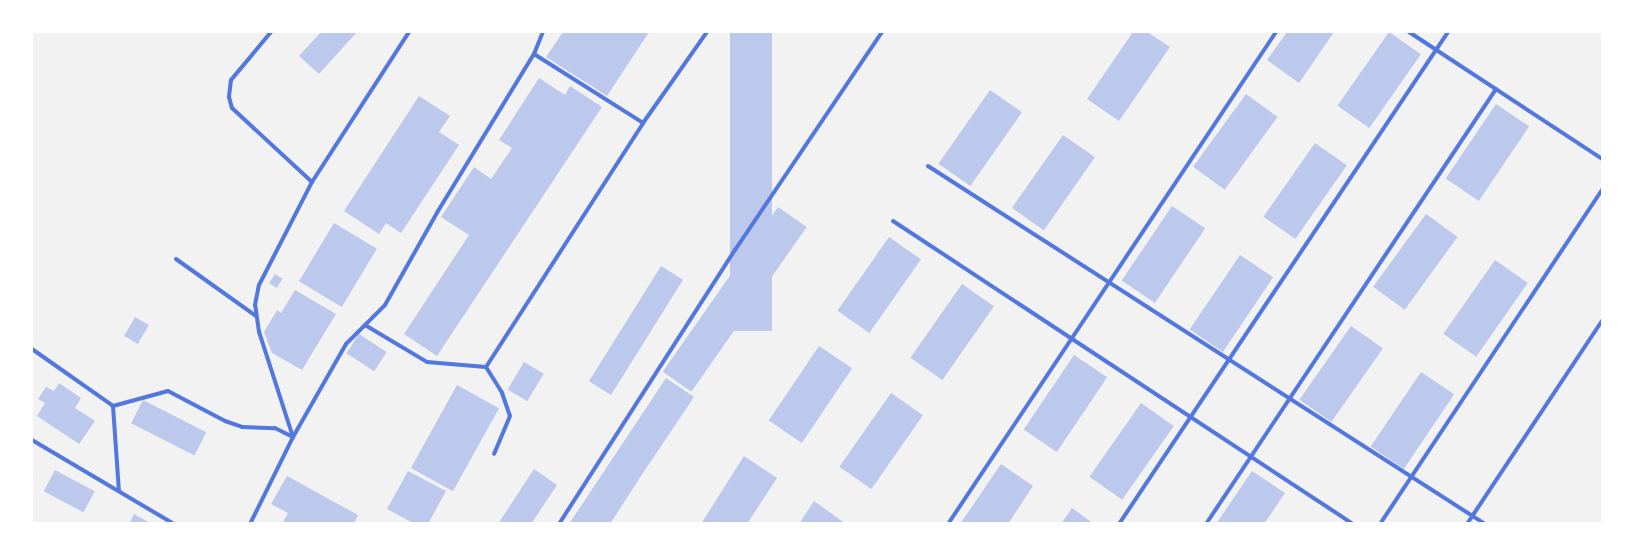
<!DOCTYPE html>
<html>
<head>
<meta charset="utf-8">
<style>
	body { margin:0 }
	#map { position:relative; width:1634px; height:555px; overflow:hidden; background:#f2f2f2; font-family:"Alegreya Sans",sans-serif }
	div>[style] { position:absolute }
	.building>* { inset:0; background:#bdc9ec; transform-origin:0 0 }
	.service>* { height:4px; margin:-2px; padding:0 2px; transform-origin:2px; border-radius:2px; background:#5277de }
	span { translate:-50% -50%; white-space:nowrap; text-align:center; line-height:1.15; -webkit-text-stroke:6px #fff; paint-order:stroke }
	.frame { position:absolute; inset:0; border:33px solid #fff; pointer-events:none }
</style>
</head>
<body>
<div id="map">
	<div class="building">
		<i style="clip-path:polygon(321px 32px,357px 32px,319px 74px,299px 56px)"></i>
		<i style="clip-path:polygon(563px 32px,649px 32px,607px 96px,546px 57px)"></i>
		<i style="left:730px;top:32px;width:42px;height:299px"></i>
		<i style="clip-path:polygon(1133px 32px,1147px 32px,1170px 47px,1119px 121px,1087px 99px)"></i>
		<i style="clip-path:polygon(1287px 32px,1334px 32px,1299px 83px,1267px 60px)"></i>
		<i style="left:1389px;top:32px;width:39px;height:90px;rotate:35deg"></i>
		<i style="clip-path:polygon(539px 78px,565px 95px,570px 86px,602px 107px,437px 356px,404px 334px,469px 235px,441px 217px,474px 167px,491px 179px,512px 148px,499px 140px)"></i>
		<i style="left:990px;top:90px;width:39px;height:90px;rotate:35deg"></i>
		<i style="left:1246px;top:94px;width:39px;height:90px;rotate:36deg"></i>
		<i style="clip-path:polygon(419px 96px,450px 116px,439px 132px,459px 145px,401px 233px,386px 223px,379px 234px,344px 211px)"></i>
		<i style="left:1496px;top:104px;width:40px;height:90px;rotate:34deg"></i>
		<i style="left:1063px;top:135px;width:39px;height:89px;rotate:35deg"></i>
		<i style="left:1315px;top:143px;width:39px;height:90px;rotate:35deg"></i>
		<i style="left:1172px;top:206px;width:40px;height:90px;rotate:34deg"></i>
		<i style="left:778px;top:207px;width:35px;height:201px;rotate:35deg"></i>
		<i style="left:1426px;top:214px;width:39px;height:90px;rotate:36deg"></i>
		<i style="left:334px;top:223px;width:50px;height:68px;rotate:31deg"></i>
		<i style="left:889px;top:237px;width:39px;height:90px;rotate:35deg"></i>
		<i style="left:1240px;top:255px;width:40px;height:90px;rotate:34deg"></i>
		<i style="left:1495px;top:260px;width:40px;height:90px;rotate:35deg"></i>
		<i style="left:661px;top:266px;width:26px;height:136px;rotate:32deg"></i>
		<i style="left:275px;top:274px;width:9px;height:11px;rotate:32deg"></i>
		<i style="left:962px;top:284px;width:39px;height:90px;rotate:35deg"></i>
		<i style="clip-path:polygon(295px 290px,336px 314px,302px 370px,272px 353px,264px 332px,277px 310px,281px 313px)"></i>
		<i style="left:135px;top:317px;width:16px;height:22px;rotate:30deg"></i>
		<i style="left:1351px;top:326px;width:39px;height:90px;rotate:35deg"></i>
		<i style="left:359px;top:334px;width:33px;height:23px;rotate:33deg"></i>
		<i style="left:819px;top:346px;width:40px;height:90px;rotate:34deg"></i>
		<i style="left:1074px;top:355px;width:40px;height:90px;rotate:34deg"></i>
		<i style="left:524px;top:362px;width:23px;height:32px;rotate:31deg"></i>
		<i style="left:1421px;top:372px;width:40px;height:90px;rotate:34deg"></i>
		<i style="clip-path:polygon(666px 378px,694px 397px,641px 476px,610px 524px,569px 524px)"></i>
		<i style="clip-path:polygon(59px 383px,81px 398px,75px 408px,95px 421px,79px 444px,37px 416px,45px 403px,38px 399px,46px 387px,54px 391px)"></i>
		<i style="left:457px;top:385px;width:48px;height:95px;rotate:29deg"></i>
		<i style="left:891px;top:393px;width:39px;height:90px;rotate:35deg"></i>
		<i style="left:143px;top:400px;width:71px;height:26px;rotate:27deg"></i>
		<i style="left:1141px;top:403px;width:40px;height:90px;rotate:35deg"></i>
		<i style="clip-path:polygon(744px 456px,777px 478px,747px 524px,701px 524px)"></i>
		<i style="clip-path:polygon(1001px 464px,1033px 486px,1008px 524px,960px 524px)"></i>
		<i style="clip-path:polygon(534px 469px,557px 485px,531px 524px,498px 524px)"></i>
		<i style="left:55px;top:470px;width:45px;height:24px;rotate:28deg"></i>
		<i style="clip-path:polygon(408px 471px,446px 491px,428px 524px,415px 524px,387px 509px)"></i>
		<i style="clip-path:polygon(1252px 471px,1285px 493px,1264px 524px,1216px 524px)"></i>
		<i style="clip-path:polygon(287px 476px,358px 515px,354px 524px,282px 524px,288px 513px,271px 504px)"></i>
		<i style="clip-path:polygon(814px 501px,846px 524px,799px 524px)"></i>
		<i style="clip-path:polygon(1072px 508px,1094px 524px,1061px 524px)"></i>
		<i style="clip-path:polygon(134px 514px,152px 524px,129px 524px)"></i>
	</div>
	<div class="service">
		<i style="left:271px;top:32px;width:62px;rotate:129.8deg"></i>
		<i style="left:231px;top:80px;width:17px;rotate:97deg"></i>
		<i style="left:229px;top:97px;width:11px;rotate:75deg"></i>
		<i style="left:232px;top:108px;width:109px;rotate:42.8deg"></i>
		<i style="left:1409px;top:32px;width:231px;rotate:33.3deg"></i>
		<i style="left:534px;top:54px;width:129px;rotate:32.3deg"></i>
		<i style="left:928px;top:166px;width:662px;rotate:32.73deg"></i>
		<i style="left:893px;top:221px;width:551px;rotate:33.37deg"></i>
		<i style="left:176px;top:259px;width:98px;rotate:35.5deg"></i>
		<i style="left:365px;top:325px;width:72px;rotate:30.8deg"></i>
		<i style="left:427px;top:362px;width:59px;rotate:4.8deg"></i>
		<i style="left:32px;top:349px;width:99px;rotate:35.1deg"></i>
		<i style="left:113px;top:406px;width:85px;rotate:86deg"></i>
		<i style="left:486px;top:367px;width:290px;rotate:-57.2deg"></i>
		<i style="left:643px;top:123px;width:111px;rotate:-54.9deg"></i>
		<i style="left:486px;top:367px;width:31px;rotate:58deg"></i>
		<i style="left:502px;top:393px;width:24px;rotate:71deg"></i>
		<i style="left:510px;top:416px;width:41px;rotate:112.8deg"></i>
		<i style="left:113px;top:406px;width:57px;rotate:-15.3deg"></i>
		<i style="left:168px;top:391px;width:64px;rotate:27.8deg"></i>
		<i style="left:225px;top:421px;width:18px;rotate:19deg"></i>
		<i style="left:242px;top:427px;width:33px;rotate:2deg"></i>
		<i style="left:275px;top:428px;width:20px;rotate:27deg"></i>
		<i style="left:293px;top:437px;width:110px;rotate:-107.9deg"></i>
		<i style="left:259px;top:332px;width:27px;rotate:-98deg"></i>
		<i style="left:255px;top:305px;width:20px;rotate:-79deg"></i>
		<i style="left:259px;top:285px;width:116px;rotate:-62.8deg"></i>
		<i style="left:312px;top:182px;width:179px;rotate:-57.1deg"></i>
		<i style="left:32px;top:440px;width:165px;rotate:30.6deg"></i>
		<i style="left:250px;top:524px;width:97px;rotate:-63.7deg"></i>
		<i style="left:293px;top:437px;width:107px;rotate:-60.3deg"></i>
		<i style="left:346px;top:344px;width:55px;rotate:-45deg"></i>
		<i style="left:385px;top:305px;width:108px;rotate:-60.6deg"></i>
		<i style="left:438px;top:211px;width:184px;rotate:-58.6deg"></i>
		<i style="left:534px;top:54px;width:24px;rotate:-68deg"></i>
		<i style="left:559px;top:524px;width:326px;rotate:-57.3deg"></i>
		<i style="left:735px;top:250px;width:263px;rotate:-56deg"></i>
		<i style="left:948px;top:524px;width:591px;rotate:-56.31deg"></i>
		<i style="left:1119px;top:524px;width:592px;rotate:-56.23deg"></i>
		<i style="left:1206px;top:524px;width:523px;rotate:-56.31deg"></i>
		<i style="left:1380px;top:524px;width:401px;rotate:-56.4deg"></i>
		<i style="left:1467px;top:524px;width:244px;rotate:-56.4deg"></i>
	</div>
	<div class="frame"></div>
</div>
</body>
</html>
